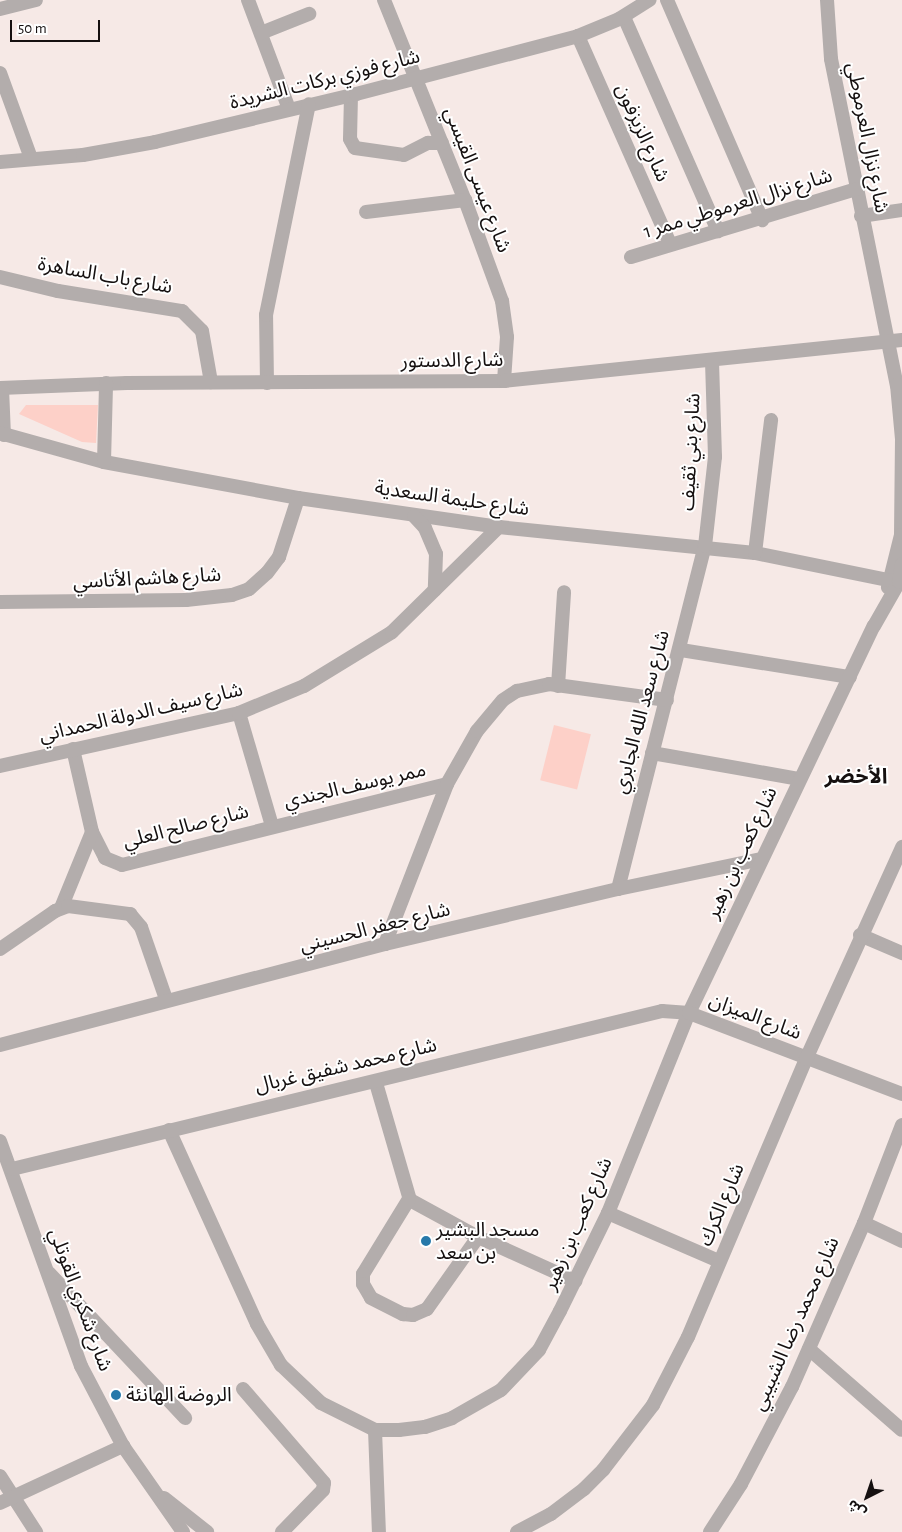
<!DOCTYPE html>
<html>
<head>
<meta charset="utf-8">
<style>
	body { margin:0 }
	#map { position:relative; width:902px; height:1532px; overflow:hidden; background:#f6e9e6; font-family:"Alegreya Sans","Noto Sans Arabic",sans-serif }
	div>[style] { position:absolute }
	.green>* { inset:0; background:#fdd0c8; transform-origin:0 0 }
	.minor>* { height:14px; margin:-7px; padding:0 7px; transform-origin:7px; border-radius:7px; background:#b3adac }
	.dots>* { width:14px; height:14px; translate:-50% -50%; box-sizing:border-box; border:2px solid #fff; border-radius:50% }
	span { translate:-50% -50%; white-space:nowrap; text-align:center; line-height:1.15; -webkit-text-stroke:4px #fff; paint-order:stroke }
	.street-label { font-size:20px; color:#151010 }
	.poi-label { font-size:20px; color:#151010 }
	.left { translate:0 -50%; text-align:left }
	.neighbourhood-label { font-size:21px; color:#151010; font-weight:700 }
	.north { position:absolute; left:842px; top:1472px; width:50px; height:50px; -webkit-text-stroke:4px #fff; paint-order:stroke; rotate:221deg; font-size:14px; font-weight:700; line-height:20px; text-align:center; color:#151010 }
	.north::after { content:''; display:block; margin:auto; width:18px; height:22px; background:#151010; clip-path:polygon(50% 0,100% 100%,50% 72%,0 100%) }
	.scale { position:absolute; left:10px; top:20px; width:90px; height:22px; box-sizing:border-box; border:2px solid #151010; border-top:0; padding-left:6px; font-size:15px; line-height:18px; white-space:nowrap; color:#151010; -webkit-text-stroke:4px #fff; paint-order:stroke }
</style>
</head>
<body>
<div id="map">
	<div class="green">
		<i style="clip-path:polygon(26px 405px,98px 405px,96px 443px,82px 442px,19px 414px)"></i>
		<i style="left:554px;top:725px;width:38px;height:57px;rotate:14deg"></i>
	</div>
	<div class="minor">
		<i style="left:248px;top:0;width:116px;rotate:69.4deg"></i>
		<i style="left:384px;top:0;width:216px;rotate:68deg"></i>
		<i style="left:465px;top:200px;width:108px;rotate:69.9deg"></i>
		<i style="left:502px;top:301px;width:36px;rotate:82deg"></i>
		<i style="left:507px;top:337px;width:44px;rotate:93.9deg"></i>
		<i style="left:667px;top:0;width:240px;rotate:66.6deg"></i>
		<i style="left:827px;top:0;width:59px;rotate:86.1deg"></i>
		<i style="left:831px;top:59px;width:333px;rotate:78.6deg"></i>
		<i style="left:897px;top:385px;width:54px;rotate:84.7deg"></i>
		<i style="left:902px;top:439px;width:96px;rotate:90.6deg"></i>
		<i style="left:901px;top:535px;width:54px;rotate:104deg"></i>
		<i style="left:0;top:9px;width:37px;rotate:-14deg"></i>
		<i style="left:624px;top:17px;width:234px;rotate:66.3deg"></i>
		<i style="left:261px;top:33px;width:52px;rotate:-21.6deg"></i>
		<i style="left:578px;top:36px;width:227px;rotate:66.1deg"></i>
		<i style="left:0;top:73px;width:90px;rotate:70deg"></i>
		<i style="left:351px;top:95px;width:44px;rotate:91.3deg"></i>
		<i style="left:350px;top:139px;width:10px;rotate:61deg"></i>
		<i style="left:355px;top:148px;width:49px;rotate:8.1deg"></i>
		<i style="left:404px;top:155px;width:27px;rotate:-27deg"></i>
		<i style="left:428px;top:143px;width:14px"></i>
		<i style="left:0;top:162px;width:83px;rotate:-4.8deg"></i>
		<i style="left:83px;top:155px;width:73px;rotate:-10.2deg"></i>
		<i style="left:155px;top:142px;width:207px;rotate:-13.4deg"></i>
		<i style="left:356px;top:94px;width:229px;rotate:-14.6deg"></i>
		<i style="left:578px;top:36px;width:44px;rotate:-22.5deg"></i>
		<i style="left:619px;top:19px;width:36px;rotate:-32deg"></i>
		<i style="left:366px;top:212px;width:100px;rotate:-6.9deg"></i>
		<i style="left:861px;top:216px;width:41px;rotate:-8.3deg"></i>
		<i style="left:631px;top:257px;width:235px;rotate:-16.8deg"></i>
		<i style="left:0;top:277px;width:60px;rotate:13.6deg"></i>
		<i style="left:58px;top:291px;width:126px;rotate:9.2deg"></i>
		<i style="left:182px;top:311px;width:28px;rotate:45deg"></i>
		<i style="left:202px;top:331px;width:52px;rotate:80deg"></i>
		<i style="left:267px;top:383px;width:68px;rotate:-90.8deg"></i>
		<i style="left:266px;top:315px;width:215px;rotate:-78.5deg"></i>
		<i style="left:0;top:388px;width:127px;rotate:-2.3deg"></i>
		<i style="left:127px;top:383px;width:377px;rotate:-0.3deg"></i>
		<i style="left:504px;top:381px;width:400px;rotate:-5.9deg"></i>
		<i style="left:2px;top:388px;width:47px;rotate:87.6deg"></i>
		<i style="left:0;top:433px;width:108px;rotate:15.6deg"></i>
		<i style="left:104px;top:462px;width:197px;rotate:10.5deg"></i>
		<i style="left:298px;top:498px;width:203px;rotate:8.2deg"></i>
		<i style="left:499px;top:527px;width:257px;rotate:5.8deg"></i>
		<i style="left:755px;top:553px;width:150px;rotate:11.5deg"></i>
		<i style="left:104px;top:462px;width:79px;rotate:-88.5deg"></i>
		<i style="left:414px;top:516px;width:16px;rotate:47deg"></i>
		<i style="left:425px;top:528px;width:28px;rotate:67deg"></i>
		<i style="left:436px;top:554px;width:36px;rotate:92deg"></i>
		<i style="left:755px;top:553px;width:134px;rotate:-83.1deg"></i>
		<i style="left:0;top:602px;width:186px;rotate:-0.6deg"></i>
		<i style="left:186px;top:600px;width:46px;rotate:-6.2deg"></i>
		<i style="left:232px;top:595px;width:18px;rotate:-19deg"></i>
		<i style="left:249px;top:589px;width:24px;rotate:-42deg"></i>
		<i style="left:267px;top:573px;width:20px;rotate:-53deg"></i>
		<i style="left:279px;top:557px;width:62px;rotate:-72.1deg"></i>
		<i style="left:681px;top:650px;width:171px;rotate:9.1deg"></i>
		<i style="left:558px;top:686px;width:94px;rotate:-86.3deg"></i>
		<i style="left:239px;top:713px;width:118px;rotate:73.7deg"></i>
		<i style="left:73px;top:749px;width:85px;rotate:77.1deg"></i>
		<i style="left:92px;top:832px;width:29px;rotate:63deg"></i>
		<i style="left:105px;top:858px;width:18px;rotate:22deg"></i>
		<i style="left:122px;top:865px;width:335px;rotate:-14deg"></i>
		<i style="left:652px;top:753px;width:150px;rotate:10deg"></i>
		<i style="left:0;top:766px;width:245px;rotate:-12.5deg"></i>
		<i style="left:239px;top:713px;width:70px;rotate:-22.6deg"></i>
		<i style="left:304px;top:686px;width:103px;rotate:-31.5deg"></i>
		<i style="left:392px;top:632px;width:150px;rotate:-44.5deg"></i>
		<i style="left:618px;top:889px;width:354px;rotate:-75.8deg"></i>
		<i style="left:705px;top:546px;width:90px;rotate:-83.6deg"></i>
		<i style="left:715px;top:457px;width:96px;rotate:-91.8deg"></i>
		<i style="left:61px;top:908px;width:82px;rotate:-67.8deg"></i>
		<i style="left:860px;top:935px;width:46px;rotate:23.2deg"></i>
		<i style="left:385px;top:944px;width:172px;rotate:-68.8deg"></i>
		<i style="left:447px;top:784px;width:61px;rotate:-60.5deg"></i>
		<i style="left:477px;top:731px;width:40px;rotate:-50deg"></i>
		<i style="left:503px;top:700px;width:17px;rotate:-33deg"></i>
		<i style="left:517px;top:691px;width:33px;rotate:-12deg"></i>
		<i style="left:549px;top:684px;width:119px;rotate:7.7deg"></i>
		<i style="left:0;top:949px;width:67px;rotate:-34.6deg"></i>
		<i style="left:55px;top:911px;width:14px;rotate:-21deg"></i>
		<i style="left:68px;top:906px;width:63px;rotate:7.4deg"></i>
		<i style="left:130px;top:914px;width:17px;rotate:50deg"></i>
		<i style="left:141px;top:927px;width:76px;rotate:70.9deg"></i>
		<i style="left:0;top:1045px;width:398px;rotate:-14.7deg"></i>
		<i style="left:385px;top:944px;width:239px;rotate:-13.3deg"></i>
		<i style="left:618px;top:889px;width:146px;rotate:-11.8deg"></i>
		<i style="left:376px;top:1083px;width:122px;rotate:73.8deg"></i>
		<i style="left:410px;top:1200px;width:77px;rotate:28.6deg"></i>
		<i style="left:478px;top:1237px;width:107px;rotate:24.4deg"></i>
		<i style="left:169px;top:1130px;width:213px;rotate:65.6deg"></i>
		<i style="left:257px;top:1324px;width:48px;rotate:59.7deg"></i>
		<i style="left:281px;top:1365px;width:55px;rotate:43.5deg"></i>
		<i style="left:321px;top:1403px;width:60px;rotate:26.6deg"></i>
		<i style="left:375px;top:1430px;width:24px"></i>
		<i style="left:399px;top:1430px;width:26px;rotate:-7deg"></i>
		<i style="left:425px;top:1427px;width:28px;rotate:-18deg"></i>
		<i style="left:452px;top:1418px;width:56px;rotate:-29.7deg"></i>
		<i style="left:501px;top:1390px;width:55px;rotate:-46.5deg"></i>
		<i style="left:539px;top:1350px;width:44px;rotate:-61.7deg"></i>
		<i style="left:560px;top:1311px;width:109px;rotate:-63.9deg"></i>
		<i style="left:608px;top:1213px;width:216px;rotate:-68deg"></i>
		<i style="left:689px;top:1013px;width:429px;rotate:-64.5deg"></i>
		<i style="left:874px;top:626px;width:51px;rotate:-60.4deg"></i>
		<i style="left:899px;top:582px;width:18px;rotate:-81deg"></i>
		<i style="left:0;top:1141px;width:239px;rotate:70.2deg"></i>
		<i style="left:81px;top:1366px;width:90px;rotate:62.3deg"></i>
		<i style="left:123px;top:1446px;width:105px;rotate:55.1deg"></i>
		<i style="left:12px;top:1169px;width:669px;rotate:-13.66deg"></i>
		<i style="left:662px;top:1011px;width:27px;rotate:4deg"></i>
		<i style="left:689px;top:1013px;width:228px;rotate:20.8deg"></i>
		<i style="left:409px;top:1199px;width:88px;rotate:121.5deg"></i>
		<i style="left:363px;top:1274px;width:10px;rotate:90deg"></i>
		<i style="left:363px;top:1284px;width:16px;rotate:60deg"></i>
		<i style="left:371px;top:1298px;width:36px;rotate:27deg"></i>
		<i style="left:403px;top:1314px;width:10px;rotate:6deg"></i>
		<i style="left:413px;top:1315px;width:15px;rotate:-23deg"></i>
		<i style="left:427px;top:1309px;width:88px;rotate:-54.7deg"></i>
		<i style="left:608px;top:1213px;width:121px;rotate:23.4deg"></i>
		<i style="left:864px;top:1223px;width:42px;rotate:25.3deg"></i>
		<i style="left:49px;top:1273px;width:199px;rotate:46.8deg"></i>
		<i style="left:809px;top:1349px;width:123px;rotate:41.1deg"></i>
		<i style="left:243px;top:1389px;width:124px;rotate:49.2deg"></i>
		<i style="left:324px;top:1483px;width:7px;rotate:98deg"></i>
		<i style="left:323px;top:1490px;width:59px;rotate:134.3deg"></i>
		<i style="left:375px;top:1430px;width:102px;rotate:87.8deg"></i>
		<i style="left:0;top:1476px;width:67px;rotate:57.3deg"></i>
		<i style="left:164px;top:1498px;width:55px;rotate:38.3deg"></i>
		<i style="left:0;top:1503px;width:136px;rotate:-24.9deg"></i>
		<i style="left:517px;top:1532px;width:38px;rotate:-28deg"></i>
		<i style="left:551px;top:1514px;width:41px;rotate:-37.1deg"></i>
		<i style="left:584px;top:1489px;width:27px;rotate:-45deg"></i>
		<i style="left:603px;top:1470px;width:82px;rotate:-52.4deg"></i>
		<i style="left:653px;top:1405px;width:76px;rotate:-62.8deg"></i>
		<i style="left:688px;top:1337px;width:302px;rotate:-67deg"></i>
		<i style="left:806px;top:1059px;width:233px;rotate:-65.6deg"></i>
		<i style="left:710px;top:1532px;width:57px;rotate:-57.1deg"></i>
		<i style="left:741px;top:1484px;width:110px;rotate:-62.3deg"></i>
		<i style="left:792px;top:1387px;width:179px;rotate:-66.3deg"></i>
		<i style="left:864px;top:1223px;width:105px;rotate:-68.8deg"></i>
	</div>
	<div class="dots">
		<i style="left:426px;top:1241px;background:#2779aa"></i>
		<i style="left:116px;top:1395px;background:#2779aa"></i>
	</div>
	<div class="street-label">
		<span style="left:325px;top:80px;rotate:-14deg">شارع فوزي بركات الشريدة</span>
		<span style="left:642px;top:133px;rotate:66deg">شارع الزيزفون</span>
		<span style="left:867px;top:138px;rotate:79deg">شارع نزال العرموطي</span>
		<span style="left:477px;top:180px;rotate:69deg">شارع عيسى القيسي</span>
		<span style="left:738px;top:204px;rotate:-17deg">شارع نزال العرموطي ممر 1</span>
		<span style="left:105px;top:276px;rotate:10deg">شارع باب الساهرة</span>
		<span style="left:452px;top:361px;rotate:-1deg">شارع الدستور</span>
		<span style="left:691px;top:452px;rotate:-87deg">شارع بني ثقيف</span>
		<span style="left:452px;top:499px;rotate:8deg">شارع حليمة السعدية</span>
		<span style="left:147px;top:579px;rotate:-3deg">شارع هاشم الأتاسي</span>
		<span style="left:642px;top:712px;rotate:-75deg">شارع سعد الله الجابري</span>
		<span style="left:141px;top:713px;rotate:-13deg">شارع سيف الدولة الحمداني</span>
		<span style="left:355px;top:786px;rotate:-13deg">ممر يوسف الجندي</span>
		<span style="left:186px;top:827px;rotate:-14deg">شارع صالح العلي</span>
		<span style="left:742px;top:853px;rotate:-65deg">شارع كعب بن زهير</span>
		<span style="left:375px;top:928px;rotate:-14deg">شارع جعفر الحسيني</span>
		<span style="left:755px;top:1017px;rotate:21deg">شارع الميزان</span>
		<span style="left:346px;top:1066px;rotate:-13deg">شارع محمد شفيق غربال</span>
		<span style="left:722px;top:1205px;rotate:-67deg">شارع الكرك</span>
		<span style="left:578px;top:1224px;rotate:-66deg">شارع كعب بن زهير</span>
		<span style="left:80px;top:1300px;rotate:70deg">شارع شكري القوتلي</span>
		<span style="left:796px;top:1324px;rotate:-66deg">شارع محمد رضا الشبيبي</span>
	</div>
	<div class="poi-label">
		<span class="left" style="left:436px;top:1242px">مسجد البشير<br>بن سعد</span>
		<span class="left" style="left:126px;top:1395px">الروضة الهانئة</span>
	</div>
	<div class="neighbourhood-label">
		<span style="left:856px;top:777px">الأخضر</span>
	</div>
	<div class="north">ش</div>
	<div class="scale">50 m</div>
</div>
</body>
</html>
